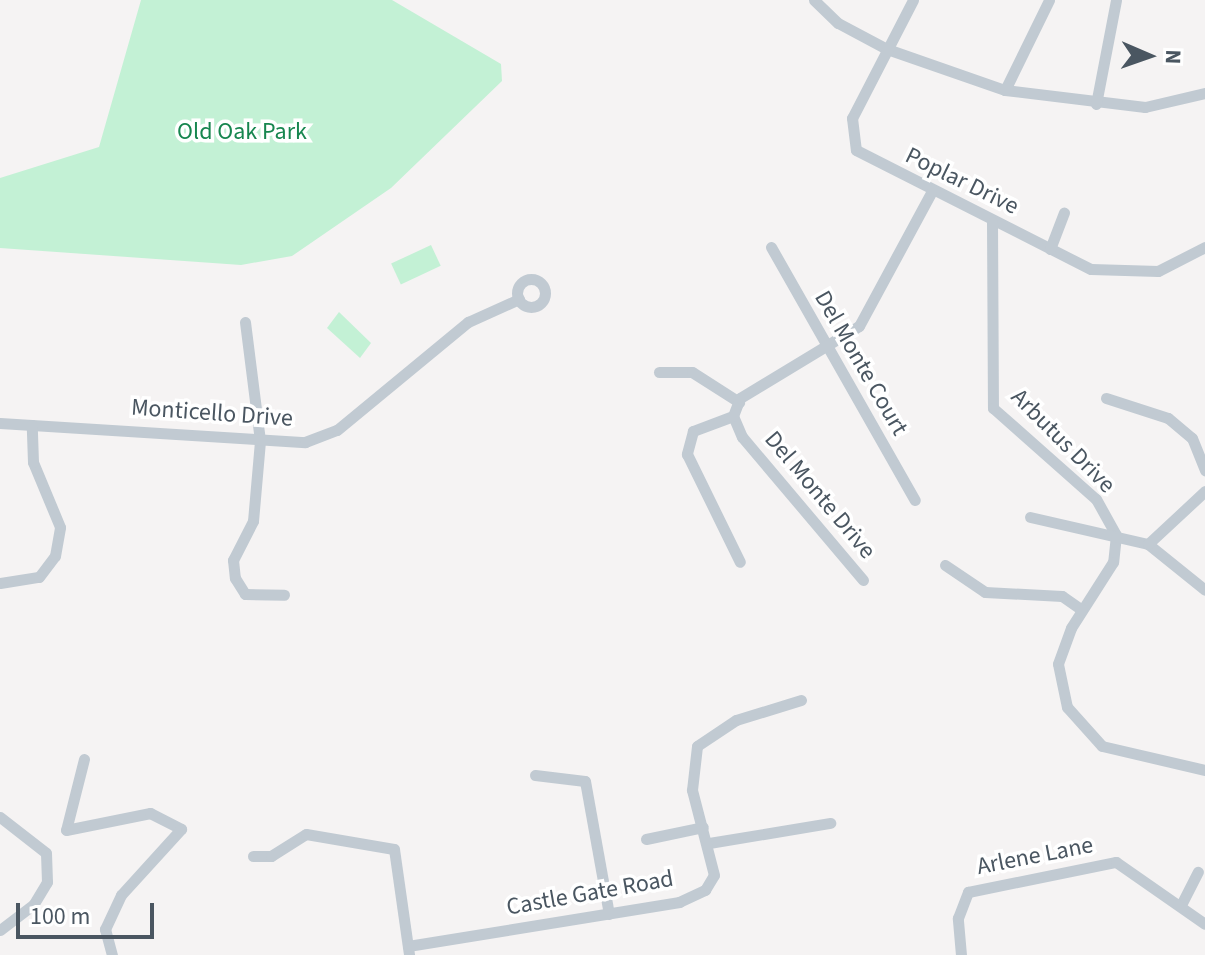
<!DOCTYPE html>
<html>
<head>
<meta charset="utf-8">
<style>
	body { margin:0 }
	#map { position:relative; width:1205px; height:955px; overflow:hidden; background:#f5f3f3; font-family:"Source Sans 3",sans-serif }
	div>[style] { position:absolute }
	.green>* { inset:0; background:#c3f1d5; transform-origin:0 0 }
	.street>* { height:11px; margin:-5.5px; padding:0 5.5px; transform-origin:5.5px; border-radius:5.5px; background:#c1cad2 }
	.street>.ring { margin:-5.5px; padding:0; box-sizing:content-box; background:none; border:11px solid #c1cad2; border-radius:50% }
	span { translate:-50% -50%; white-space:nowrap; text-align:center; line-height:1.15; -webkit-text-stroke:7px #fff; paint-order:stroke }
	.park-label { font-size:24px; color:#17864f }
	.street-label { font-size:24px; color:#4a5661 }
	.north { position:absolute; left:1109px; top:16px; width:80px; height:80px; -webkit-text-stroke:6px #fff; paint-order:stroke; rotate:92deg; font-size:22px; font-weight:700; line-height:32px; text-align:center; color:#4a5661 }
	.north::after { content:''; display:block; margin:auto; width:28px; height:36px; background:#4a5661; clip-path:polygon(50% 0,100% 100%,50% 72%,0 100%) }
	.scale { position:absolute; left:16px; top:903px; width:138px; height:36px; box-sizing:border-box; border:4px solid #4a5661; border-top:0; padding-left:10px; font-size:24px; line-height:28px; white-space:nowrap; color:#4a5661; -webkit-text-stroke:6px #fff; paint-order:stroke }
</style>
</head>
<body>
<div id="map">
	<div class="green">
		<i style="clip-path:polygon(141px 0,392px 0,501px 64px,502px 81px,391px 188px,292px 256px,241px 265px,0 248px,0 178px,99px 147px)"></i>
		<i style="left:431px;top:245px;width:23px;height:44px;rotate:65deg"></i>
		<i style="clip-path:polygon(339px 312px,371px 343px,360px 358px,327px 328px)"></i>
	</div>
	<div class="street">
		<i style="left:814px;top:0;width:33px;rotate:44deg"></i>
		<i style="left:838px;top:23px;width:55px;rotate:28deg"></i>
		<i style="left:887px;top:49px;width:125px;rotate:19.2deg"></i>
		<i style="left:1005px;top:90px;width:141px;rotate:6.9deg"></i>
		<i style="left:1145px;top:107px;width:62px;rotate:-13.1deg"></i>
		<i style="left:913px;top:0;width:133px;rotate:117.3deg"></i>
		<i style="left:852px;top:118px;width:32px;rotate:83deg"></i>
		<i style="left:856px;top:150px;width:263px;rotate:26.9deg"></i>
		<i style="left:1091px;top:269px;width:67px;rotate:1.7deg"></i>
		<i style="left:1158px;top:271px;width:53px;rotate:-27.1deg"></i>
		<i style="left:1005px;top:90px;width:100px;rotate:-63.9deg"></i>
		<i style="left:1096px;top:104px;width:106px;rotate:-79.1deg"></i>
		<i style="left:992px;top:222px;width:186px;rotate:89.7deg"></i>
		<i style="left:993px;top:408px;width:137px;rotate:41.5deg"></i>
		<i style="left:1096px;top:499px;width:41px;rotate:60.9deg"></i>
		<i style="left:1116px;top:535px;width:27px;rotate:96deg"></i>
		<i style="left:1113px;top:562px;width:78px;rotate:122.5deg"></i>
		<i style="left:1071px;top:628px;width:38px;rotate:110deg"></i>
		<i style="left:1058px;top:664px;width:44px;rotate:78.2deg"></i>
		<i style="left:1067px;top:707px;width:52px;rotate:48.1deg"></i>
		<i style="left:1102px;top:746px;width:106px;rotate:13.1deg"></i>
		<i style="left:771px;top:247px;width:291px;rotate:60.4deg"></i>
		<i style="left:1050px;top:249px;width:39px;rotate:-69deg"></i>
		<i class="ring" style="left:517px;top:279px;width:17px;height:17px"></i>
		<i style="left:245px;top:322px;width:120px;rotate:82.8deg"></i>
		<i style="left:260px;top:441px;width:80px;rotate:95deg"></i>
		<i style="left:253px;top:521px;width:44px;rotate:117.1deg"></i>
		<i style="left:233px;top:560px;width:18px;rotate:84deg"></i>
		<i style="left:235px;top:578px;width:19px;rotate:58deg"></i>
		<i style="left:245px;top:594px;width:39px;rotate:1deg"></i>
		<i style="left:659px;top:372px;width:33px"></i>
		<i style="left:692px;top:372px;width:56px;rotate:32.6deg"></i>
		<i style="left:1106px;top:398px;width:65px;rotate:17.9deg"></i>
		<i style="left:1168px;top:418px;width:31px;rotate:40deg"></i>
		<i style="left:1192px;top:438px;width:35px;rotate:68deg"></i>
		<i style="left:733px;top:416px;width:43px;rotate:159.4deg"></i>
		<i style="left:693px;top:431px;width:24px;rotate:105deg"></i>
		<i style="left:687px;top:454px;width:120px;rotate:63.9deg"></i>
		<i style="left:0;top:423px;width:306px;rotate:3.6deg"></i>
		<i style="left:305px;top:442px;width:34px;rotate:-21deg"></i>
		<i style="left:337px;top:430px;width:170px;rotate:-39.5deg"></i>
		<i style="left:468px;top:322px;width:56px;rotate:-24.3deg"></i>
		<i style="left:1030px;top:517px;width:121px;rotate:12.9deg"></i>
		<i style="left:1148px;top:544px;width:73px;rotate:38.9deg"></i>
		<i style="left:1148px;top:544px;width:78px;rotate:-42.9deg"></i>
		<i style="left:945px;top:565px;width:48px;rotate:34deg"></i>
		<i style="left:985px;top:592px;width:77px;rotate:3deg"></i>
		<i style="left:1062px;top:596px;width:24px;rotate:35deg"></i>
		<i style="left:863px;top:580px;width:187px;rotate:-130.2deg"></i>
		<i style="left:742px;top:437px;width:23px;rotate:-113deg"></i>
		<i style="left:733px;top:416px;width:19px;rotate:-69deg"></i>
		<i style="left:740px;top:398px;width:139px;rotate:-31.2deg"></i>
		<i style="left:859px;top:326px;width:151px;rotate:-61.6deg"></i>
		<i style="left:0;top:583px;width:39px;rotate:-9deg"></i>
		<i style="left:39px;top:577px;width:26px;rotate:-53deg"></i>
		<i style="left:55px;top:556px;width:29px;rotate:-80deg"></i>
		<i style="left:60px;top:527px;width:70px;rotate:-112.6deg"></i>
		<i style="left:33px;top:462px;width:37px;rotate:-92deg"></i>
		<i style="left:84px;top:759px;width:73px;rotate:104.2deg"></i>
		<i style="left:66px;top:830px;width:86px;rotate:-11.4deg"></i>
		<i style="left:150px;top:813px;width:35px;rotate:27deg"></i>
		<i style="left:181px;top:829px;width:89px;rotate:132.3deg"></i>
		<i style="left:121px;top:895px;width:38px;rotate:115deg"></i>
		<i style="left:105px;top:929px;width:27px;rotate:75deg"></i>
		<i style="left:535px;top:775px;width:50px;rotate:6.8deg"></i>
		<i style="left:585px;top:781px;width:135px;rotate:79.8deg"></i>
		<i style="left:0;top:817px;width:58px;rotate:38deg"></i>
		<i style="left:46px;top:853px;width:29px;rotate:88deg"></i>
		<i style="left:47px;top:882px;width:26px;rotate:121deg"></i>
		<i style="left:34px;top:904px;width:43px;rotate:142.6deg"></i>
		<i style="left:646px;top:839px;width:58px;rotate:-11.9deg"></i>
		<i style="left:709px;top:843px;width:123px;rotate:-9.4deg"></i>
		<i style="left:253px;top:856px;width:18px"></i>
		<i style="left:271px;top:856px;width:41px;rotate:-32.2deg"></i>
		<i style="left:306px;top:834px;width:89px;rotate:9.7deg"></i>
		<i style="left:394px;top:849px;width:107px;rotate:81.9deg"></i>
		<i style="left:1182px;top:903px;width:35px;rotate:-63deg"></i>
		<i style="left:408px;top:946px;width:275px;rotate:-9.2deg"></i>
		<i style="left:679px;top:902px;width:29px;rotate:-25deg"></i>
		<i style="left:705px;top:890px;width:17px;rotate:-59deg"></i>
		<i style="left:714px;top:875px;width:88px;rotate:-104.5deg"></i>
		<i style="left:692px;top:790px;width:44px;rotate:-83.5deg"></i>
		<i style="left:697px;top:746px;width:47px;rotate:-33.7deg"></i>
		<i style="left:736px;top:720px;width:68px;rotate:-17.1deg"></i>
		<i style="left:961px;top:955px;width:37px;rotate:-95deg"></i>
		<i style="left:958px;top:918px;width:28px;rotate:-69deg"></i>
		<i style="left:968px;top:892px;width:151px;rotate:-11.5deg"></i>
		<i style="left:1116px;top:862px;width:108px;rotate:34.9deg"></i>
	</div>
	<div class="park-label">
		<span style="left:242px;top:132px">Old Oak Park</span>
	</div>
	<div class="street-label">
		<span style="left:962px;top:181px;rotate:26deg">Poplar Drive</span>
		<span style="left:861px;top:363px;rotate:60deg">Del Monte Court</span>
		<span style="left:212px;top:413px;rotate:4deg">Monticello Drive</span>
		<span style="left:1063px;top:441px;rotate:45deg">Arbutus Drive</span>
		<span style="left:820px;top:495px;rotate:50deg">Del Monte Drive</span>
		<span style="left:1035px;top:856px;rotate:-11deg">Arlene Lane</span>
		<span style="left:590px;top:893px;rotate:-10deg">Castle Gate Road</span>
	</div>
	<div class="north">N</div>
	<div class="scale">100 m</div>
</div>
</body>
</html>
